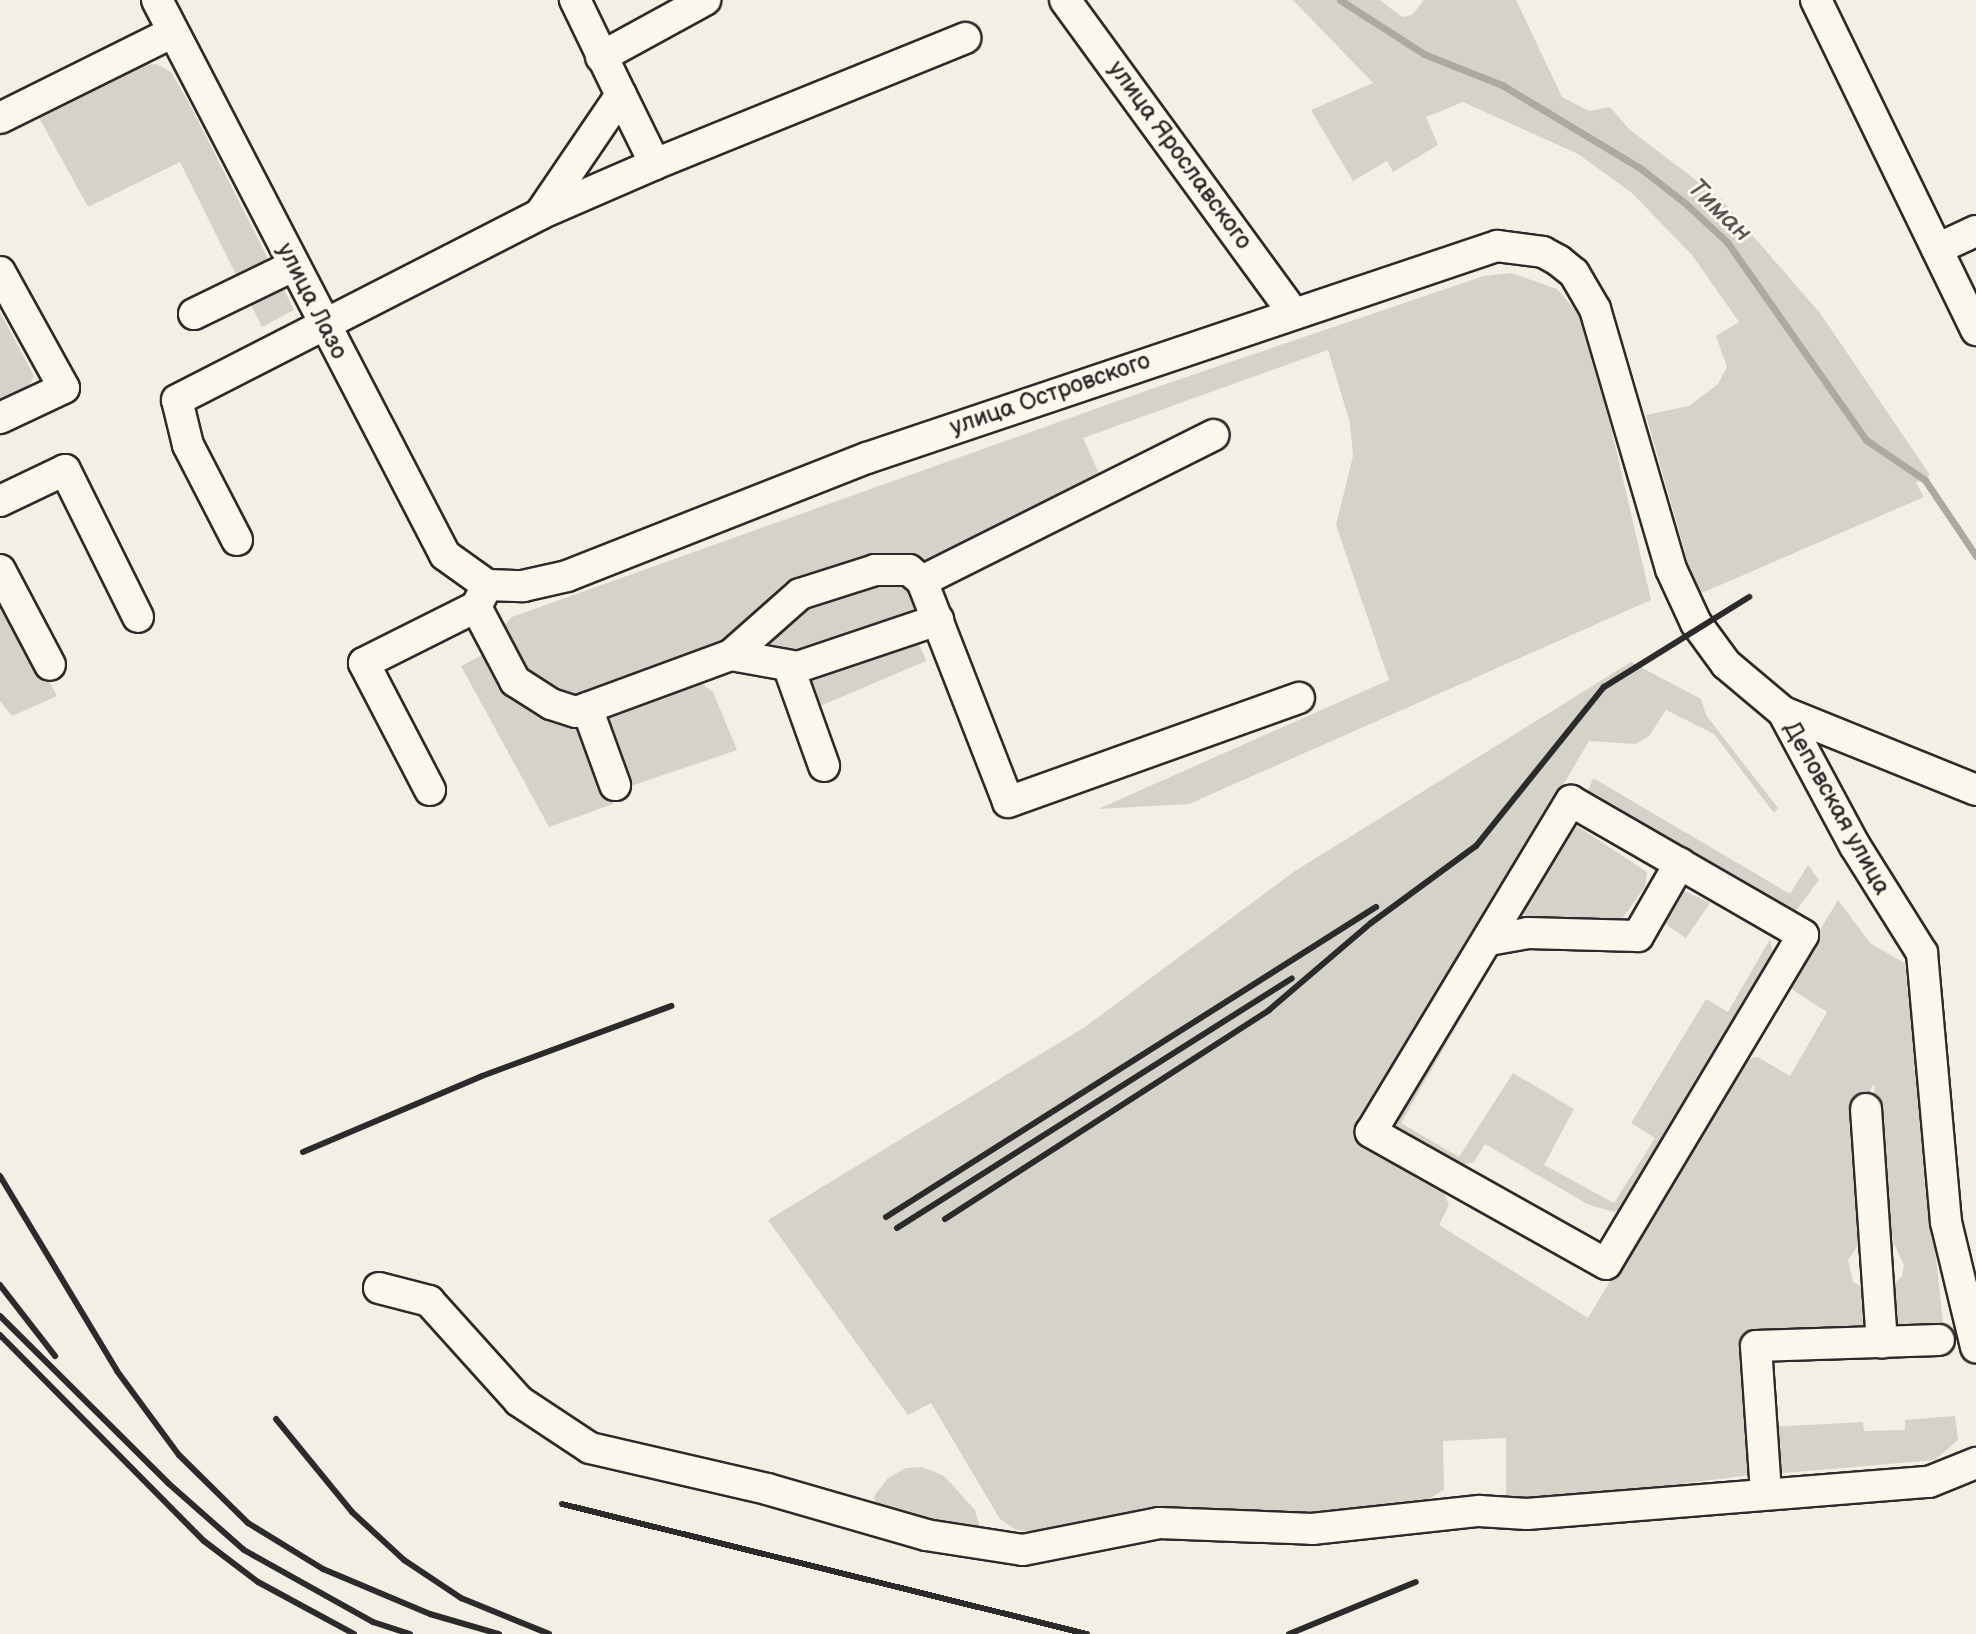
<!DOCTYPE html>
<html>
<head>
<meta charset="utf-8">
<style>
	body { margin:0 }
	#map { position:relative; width:1976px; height:1634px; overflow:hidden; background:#f3efe4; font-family:"Balsamiq Sans",sans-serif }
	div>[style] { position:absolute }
	.green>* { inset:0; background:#d5d2c9; transform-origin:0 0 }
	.stream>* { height:7px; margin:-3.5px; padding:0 3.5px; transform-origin:3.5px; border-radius:3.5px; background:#aca9a2 }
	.roads { filter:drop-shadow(2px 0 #2b2b2b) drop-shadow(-2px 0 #2b2b2b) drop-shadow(0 2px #2b2b2b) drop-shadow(0 -2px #2b2b2b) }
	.minor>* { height:30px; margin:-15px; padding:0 15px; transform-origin:15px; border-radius:15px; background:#fbf7ec }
	.rail>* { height:6px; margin:-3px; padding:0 3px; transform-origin:3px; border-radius:3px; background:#2b2b2b }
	span { translate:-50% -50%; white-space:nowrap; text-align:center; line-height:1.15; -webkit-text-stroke:6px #fbf7ec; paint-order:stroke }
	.street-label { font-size:24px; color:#2b2b2b }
	.water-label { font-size:26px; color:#585755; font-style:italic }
</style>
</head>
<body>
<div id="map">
	<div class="green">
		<i style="clip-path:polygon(1293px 0,1380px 0,1402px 17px,1412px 15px,1424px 0,1516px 0,1562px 97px,1589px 111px,1610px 107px,1630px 130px,1721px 199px,1820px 313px,1930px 475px,1916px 483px,1924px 497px,1697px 595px,1646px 415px,1689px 406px,1718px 384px,1727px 367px,1716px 336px,1739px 322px,1692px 255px,1632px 193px,1578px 154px,1463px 102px,1426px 117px,1438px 145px,1393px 172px,1387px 161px,1353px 181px,1311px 110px,1373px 83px)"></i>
		<i style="clip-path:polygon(156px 64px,171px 72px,189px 103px,294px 310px,262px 327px,180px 162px,88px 207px,37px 114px,141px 65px)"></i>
		<i style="clip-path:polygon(1511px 273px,1557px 289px,1587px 324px,1651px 600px,1189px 804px,1098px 809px,1389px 680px,1336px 525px,1353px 456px,1350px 423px,1328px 350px,1083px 438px,1102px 480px,924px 568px,909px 556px,893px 554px,792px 587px,728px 642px,578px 695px,563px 695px,533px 682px,501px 628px,512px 617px,1151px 389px,1484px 276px)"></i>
		<i style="clip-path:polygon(0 312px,34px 376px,29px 386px,0 404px)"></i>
		<i style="clip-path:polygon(877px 579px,905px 583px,915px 611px,906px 623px,806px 657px,777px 656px,768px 636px,807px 603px)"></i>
		<i style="clip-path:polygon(0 591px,57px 696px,12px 716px,0 701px)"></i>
		<i style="left:916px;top:637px;width:26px;height:121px;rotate:67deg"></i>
		<i style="clip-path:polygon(488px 652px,587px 730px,613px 804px,549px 827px,461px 666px)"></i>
		<i style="clip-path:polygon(1631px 662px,1701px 699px,1706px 715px,1778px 808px,1774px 813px,1714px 734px,1666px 710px,1649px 736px,1636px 744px,1589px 741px,1356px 1139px,1443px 1191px,1449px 1205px,1439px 1225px,1588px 1318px,1742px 1060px,1758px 1057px,1790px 1076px,1827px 1012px,1793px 990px,1789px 982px,1838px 900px,1871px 944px,1905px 963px,1943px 1323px,1890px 1326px,1887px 1291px,1902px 1276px,1904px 1265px,1894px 1244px,1883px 1238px,1874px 1084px,1857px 1112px,1861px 1241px,1848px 1260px,1853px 1282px,1870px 1292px,1871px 1326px,1745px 1332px,1758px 1474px,1571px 1498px,1506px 1497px,1506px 1438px,1443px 1441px,1444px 1490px,1414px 1507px,1369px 1513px,1228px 1515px,1056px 1533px,1016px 1530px,1000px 1519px,931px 1403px,908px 1415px,768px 1220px,1085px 1027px,1295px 871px)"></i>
		<i style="clip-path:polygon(698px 681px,713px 692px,737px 750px,625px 788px,602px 714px)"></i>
		<i style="clip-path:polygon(1593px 778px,1790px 894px,1808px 865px,1819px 880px,1792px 916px,1586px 798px)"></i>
		<i style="clip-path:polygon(1574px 824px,1647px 872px,1645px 887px,1619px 923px,1528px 920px,1524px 914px,1522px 906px)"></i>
		<i style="clip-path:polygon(1678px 888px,1710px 903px,1686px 938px,1655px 917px)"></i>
		<i style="clip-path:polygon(1770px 939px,1774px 959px,1627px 1204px,1615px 1212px,1589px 1205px,1485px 1144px,1474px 1162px,1455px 1167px,1393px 1128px,1484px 967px,1489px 970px,1401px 1123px,1459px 1157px,1513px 1073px,1574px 1109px,1544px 1165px,1614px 1203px,1655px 1138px,1631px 1123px,1706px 999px,1728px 1012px)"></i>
		<i style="clip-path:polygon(1955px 1416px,1958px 1440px,1935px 1460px,1771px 1474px,1767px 1427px,1863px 1422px,1864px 1431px,1905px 1430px,1905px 1420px)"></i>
		<i style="clip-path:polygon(922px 1467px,944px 1476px,975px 1510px,981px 1531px,877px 1512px,874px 1496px,888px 1478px,906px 1468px)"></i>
	</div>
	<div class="stream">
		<i style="left:1340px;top:0;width:100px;rotate:32.7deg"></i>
		<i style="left:1424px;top:54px;width:84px;rotate:21.7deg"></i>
		<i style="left:1502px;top:85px;width:161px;rotate:31deg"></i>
		<i style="left:1640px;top:168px;width:57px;rotate:37.9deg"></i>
		<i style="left:1685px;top:203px;width:57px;rotate:42.9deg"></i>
		<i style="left:1727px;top:242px;width:242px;rotate:54.9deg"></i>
		<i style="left:1866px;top:440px;width:71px;rotate:34.1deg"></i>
		<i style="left:1925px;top:480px;width:92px;rotate:56.1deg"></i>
	</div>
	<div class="roads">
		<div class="minor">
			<i style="left:157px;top:0;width:625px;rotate:62.57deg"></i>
			<i style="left:445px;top:555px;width:52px;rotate:35.5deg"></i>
			<i style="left:487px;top:585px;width:36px;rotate:2deg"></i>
			<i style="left:523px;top:586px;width:45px;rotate:-12.8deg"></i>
			<i style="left:567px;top:576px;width:322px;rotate:-21.5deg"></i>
			<i style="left:867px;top:458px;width:665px;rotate:-18.6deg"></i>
			<i style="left:1497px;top:246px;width:46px;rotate:7.4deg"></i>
			<i style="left:1543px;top:252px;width:18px;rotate:29deg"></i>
			<i style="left:1559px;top:261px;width:19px;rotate:39deg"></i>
			<i style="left:1574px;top:273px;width:42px;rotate:59.7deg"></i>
			<i style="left:1595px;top:309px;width:271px;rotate:73.7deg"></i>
			<i style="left:1671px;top:569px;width:60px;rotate:65.2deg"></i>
			<i style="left:1696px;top:623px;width:51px;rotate:53.8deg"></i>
			<i style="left:1726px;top:664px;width:75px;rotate:40.1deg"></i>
			<i style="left:1783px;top:712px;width:152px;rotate:61.8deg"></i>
			<i style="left:1855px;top:846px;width:126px;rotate:57.9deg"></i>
			<i style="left:1922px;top:953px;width:270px;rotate:84.9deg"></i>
			<i style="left:1946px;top:1222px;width:129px;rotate:76.5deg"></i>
			<i style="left:1065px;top:0;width:385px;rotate:53.9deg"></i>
			<i style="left:1816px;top:0;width:367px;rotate:64.1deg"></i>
			<i style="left:601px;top:57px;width:119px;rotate:-28.7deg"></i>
			<i style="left:0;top:118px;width:193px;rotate:-26.4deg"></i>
			<i style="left:655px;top:164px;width:335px;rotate:-22.1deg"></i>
			<i style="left:540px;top:214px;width:144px;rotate:-55.8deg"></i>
			<i style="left:621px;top:95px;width:106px;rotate:-115.8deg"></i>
			<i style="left:1937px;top:249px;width:43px;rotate:-24.8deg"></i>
			<i style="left:0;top:272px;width:132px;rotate:61.1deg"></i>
			<i style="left:64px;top:388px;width:71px;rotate:154.9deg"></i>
			<i style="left:194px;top:314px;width:110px;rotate:-25.9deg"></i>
			<i style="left:0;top:501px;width:72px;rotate:-25.5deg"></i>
			<i style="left:65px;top:470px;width:164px;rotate:63.6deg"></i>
			<i style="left:237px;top:540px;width:107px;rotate:-117.3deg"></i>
			<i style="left:188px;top:445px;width:46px;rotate:-103.7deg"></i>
			<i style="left:177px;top:400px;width:408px;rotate:-27.1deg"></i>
			<i style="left:540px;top:214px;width:125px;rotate:-23.5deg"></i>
			<i style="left:655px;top:164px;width:77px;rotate:-116.2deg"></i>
			<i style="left:0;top:570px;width:107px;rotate:62.2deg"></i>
			<i style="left:922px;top:581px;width:326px;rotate:-26.6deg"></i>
			<i style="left:476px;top:607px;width:84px;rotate:62.2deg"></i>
			<i style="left:515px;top:681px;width:43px;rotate:32.6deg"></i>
			<i style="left:551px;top:704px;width:26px;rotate:18deg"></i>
			<i style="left:576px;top:712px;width:165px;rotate:-20.2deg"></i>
			<i style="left:731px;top:655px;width:92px;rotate:-41.5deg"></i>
			<i style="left:800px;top:594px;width:79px;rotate:-17.7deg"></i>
			<i style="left:875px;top:570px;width:34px"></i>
			<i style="left:909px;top:570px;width:17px;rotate:40deg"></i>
			<i style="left:922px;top:581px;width:237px;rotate:68.7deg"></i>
			<i style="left:1008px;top:802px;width:309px;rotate:-19.7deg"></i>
			<i style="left:731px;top:655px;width:68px;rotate:10.2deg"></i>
			<i style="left:798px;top:667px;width:148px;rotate:-18.6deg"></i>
			<i style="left:789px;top:668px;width:104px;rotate:70.3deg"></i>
			<i style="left:587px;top:708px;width:82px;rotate:70deg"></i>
			<i style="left:1783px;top:712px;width:208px;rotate:22deg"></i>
			<i style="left:430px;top:790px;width:143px;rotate:-117.5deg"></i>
			<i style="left:364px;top:663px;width:125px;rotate:-26.6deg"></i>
			<i style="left:476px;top:607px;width:18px;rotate:-63deg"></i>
			<i style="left:1571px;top:801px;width:268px;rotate:30deg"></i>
			<i style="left:1803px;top:935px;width:383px;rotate:120.9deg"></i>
			<i style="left:1606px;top:1264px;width:270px;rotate:-150.7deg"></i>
			<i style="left:1371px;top:1132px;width:387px;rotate:-58.9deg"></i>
			<i style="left:1489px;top:940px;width:40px;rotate:-10deg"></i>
			<i style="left:1528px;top:933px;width:110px;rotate:1.6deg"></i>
			<i style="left:1638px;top:936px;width:84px;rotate:-60.1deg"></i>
			<i style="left:1866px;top:1109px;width:234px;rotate:86.1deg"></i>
			<i style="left:379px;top:1288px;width:52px;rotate:14.6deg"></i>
			<i style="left:429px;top:1301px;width:135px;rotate:48deg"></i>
			<i style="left:519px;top:1401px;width:85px;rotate:33.5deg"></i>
			<i style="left:590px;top:1448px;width:182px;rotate:13deg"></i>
			<i style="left:767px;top:1489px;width:166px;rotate:16.1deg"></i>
			<i style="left:926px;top:1535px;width:98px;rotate:8.8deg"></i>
			<i style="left:1023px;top:1550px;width:139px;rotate:-11.2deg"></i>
			<i style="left:1159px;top:1523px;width:153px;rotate:2.2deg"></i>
			<i style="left:1312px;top:1529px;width:168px;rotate:-6.2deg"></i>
			<i style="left:1479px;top:1511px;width:48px;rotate:3.6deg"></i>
			<i style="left:1527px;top:1514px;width:403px;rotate:-4.6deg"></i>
			<i style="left:1929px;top:1482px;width:51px;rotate:-22deg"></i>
			<i style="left:1766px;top:1493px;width:147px;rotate:-93.9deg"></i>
			<i style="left:1756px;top:1346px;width:183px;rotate:-1.9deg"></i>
		</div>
	</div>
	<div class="rail">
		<i style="left:303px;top:1152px;width:194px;rotate:-23deg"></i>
		<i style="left:482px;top:1076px;width:202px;rotate:-20.3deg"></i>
		<i style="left:0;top:1176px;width:227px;rotate:59deg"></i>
		<i style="left:117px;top:1371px;width:104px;rotate:53.6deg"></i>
		<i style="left:179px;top:1455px;width:97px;rotate:44.6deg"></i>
		<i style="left:248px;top:1523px;width:88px;rotate:31.5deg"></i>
		<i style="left:323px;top:1569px;width:116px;rotate:22.8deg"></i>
		<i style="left:430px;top:1614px;width:72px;rotate:16.2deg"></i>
		<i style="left:886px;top:1217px;width:580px;rotate:-32.32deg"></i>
		<i style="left:945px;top:1219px;width:386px;rotate:-32.8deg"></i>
		<i style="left:1269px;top:1010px;width:134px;rotate:-40.5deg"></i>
		<i style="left:1371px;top:923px;width:130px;rotate:-36.3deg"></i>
		<i style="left:1476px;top:846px;width:204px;rotate:-51.2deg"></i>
		<i style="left:1604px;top:687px;width:171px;rotate:-31.8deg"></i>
		<i style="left:897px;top:1228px;width:467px;rotate:-32.3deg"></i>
		<i style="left:0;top:1285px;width:90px;rotate:52.2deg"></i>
		<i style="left:0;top:1316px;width:237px;rotate:44.8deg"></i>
		<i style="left:168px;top:1483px;width:101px;rotate:41.4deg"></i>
		<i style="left:244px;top:1550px;width:148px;rotate:29.2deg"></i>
		<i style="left:373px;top:1622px;width:39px;rotate:18deg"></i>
		<i style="left:0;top:1335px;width:290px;rotate:45.3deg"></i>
		<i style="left:204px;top:1541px;width:68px;rotate:37.2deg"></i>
		<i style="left:258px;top:1582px;width:109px;rotate:28.4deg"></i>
		<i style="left:276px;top:1419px;width:120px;rotate:50.7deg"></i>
		<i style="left:352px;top:1512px;width:71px;rotate:42.7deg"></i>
		<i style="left:404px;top:1560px;width:69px;rotate:33.7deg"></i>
		<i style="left:461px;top:1598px;width:95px;rotate:22.2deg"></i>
		<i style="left:562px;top:1504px;width:541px;rotate:13.91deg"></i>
		<i style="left:1289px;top:1634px;width:137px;rotate:-22.3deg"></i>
	</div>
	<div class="street-label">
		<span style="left:1180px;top:155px;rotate:54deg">улица Ярославского</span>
		<span style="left:312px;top:301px;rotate:63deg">улица Лазо</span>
		<span style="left:1050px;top:394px;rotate:-19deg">улица Островского</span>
		<span style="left:1837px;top:808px;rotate:61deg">Деповская улица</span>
	</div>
	<div class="water-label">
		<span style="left:1719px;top:211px;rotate:44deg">Тиман</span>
	</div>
</div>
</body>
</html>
